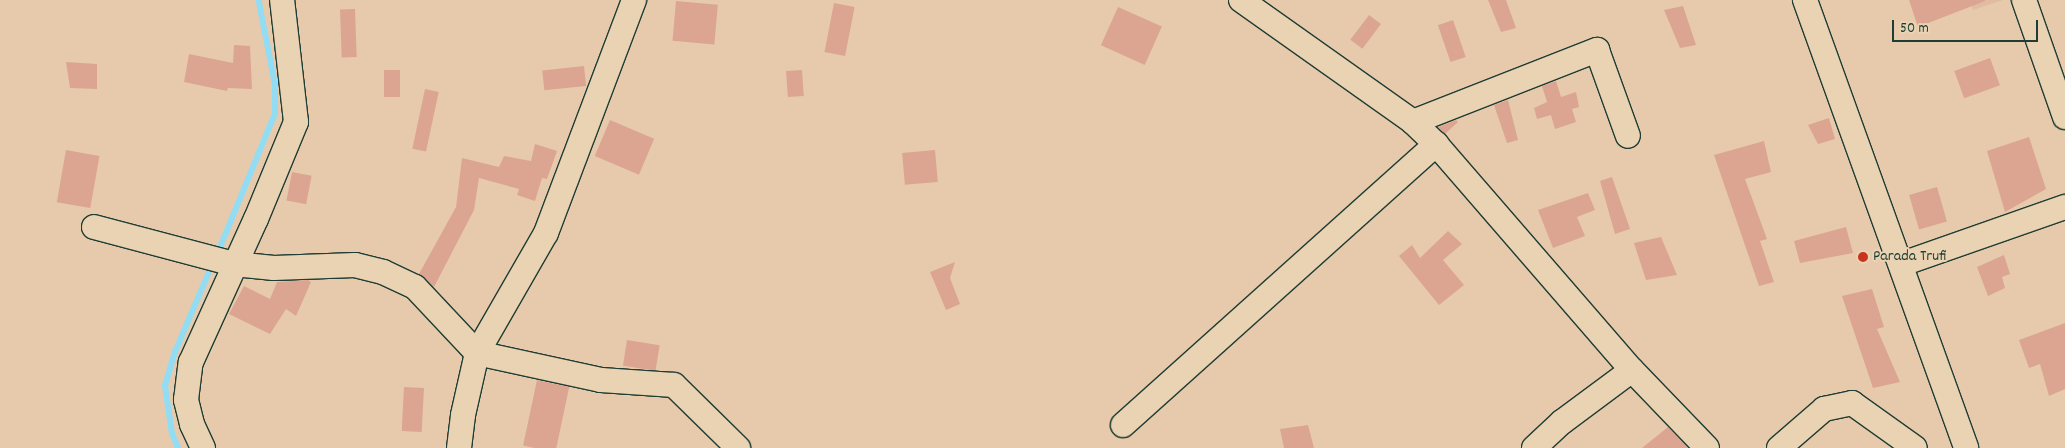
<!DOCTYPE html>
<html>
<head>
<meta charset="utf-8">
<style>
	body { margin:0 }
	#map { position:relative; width:2065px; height:448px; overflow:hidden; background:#e7caac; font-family:Dekko,sans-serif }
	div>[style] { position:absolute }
	.built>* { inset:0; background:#dfbca2 }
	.stream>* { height:5.5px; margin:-2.75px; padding:0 2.75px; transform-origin:2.75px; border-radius:2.75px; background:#93ddf4 }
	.building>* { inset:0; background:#dba592; transform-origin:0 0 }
	.roads { filter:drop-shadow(1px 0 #1f3d34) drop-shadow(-1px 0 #1f3d34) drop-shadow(0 1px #1f3d34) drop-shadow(0 -1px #1f3d34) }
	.minor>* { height:24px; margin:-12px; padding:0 12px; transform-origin:12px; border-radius:12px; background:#ead3b3 }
	.dots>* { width:14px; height:14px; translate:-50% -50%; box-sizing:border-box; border:2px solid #ead3b3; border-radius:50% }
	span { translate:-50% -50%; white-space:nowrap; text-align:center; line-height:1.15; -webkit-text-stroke:4px #ead3b3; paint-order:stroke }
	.poi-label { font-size:16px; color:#1f3d34 }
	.left { translate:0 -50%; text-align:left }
	.scale { position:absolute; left:1892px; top:20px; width:146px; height:22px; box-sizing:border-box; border:2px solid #1f3d34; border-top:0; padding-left:6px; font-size:15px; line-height:18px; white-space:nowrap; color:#1f3d34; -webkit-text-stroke:4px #ead3b3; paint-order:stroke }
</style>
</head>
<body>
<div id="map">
	<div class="built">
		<i style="clip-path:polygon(1969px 0,2003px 0,1973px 10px)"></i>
	</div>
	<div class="stream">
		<i style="left:218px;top:252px;width:149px;rotate:-67.6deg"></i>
		<i style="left:275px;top:114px;width:29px;rotate:-90deg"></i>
		<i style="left:275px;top:85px;width:84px;rotate:-101deg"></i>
		<i style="left:178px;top:448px;width:15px;rotate:-113deg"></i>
		<i style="left:172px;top:434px;width:49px;rotate:-98.3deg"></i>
		<i style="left:165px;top:386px;width:35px;rotate:-74deg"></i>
		<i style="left:175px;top:352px;width:87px;rotate:-67deg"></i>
	</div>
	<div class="building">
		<i style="clip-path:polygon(1488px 0,1506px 0,1516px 28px,1501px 32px)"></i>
		<i style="clip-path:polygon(1909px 0,1985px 0,1985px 1px,1918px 27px)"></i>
		<i style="left:676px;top:1px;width:42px;height:40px;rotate:5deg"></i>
		<i style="left:834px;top:3px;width:21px;height:50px;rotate:11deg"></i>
		<i style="clip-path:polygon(1683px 6px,1696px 45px,1680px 48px,1664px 10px)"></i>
		<i style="left:1118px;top:7px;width:48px;height:42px;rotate:24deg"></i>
		<i style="left:355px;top:9px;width:48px;height:15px;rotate:88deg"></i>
		<i style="left:1369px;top:15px;width:15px;height:31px;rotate:37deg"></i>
		<i style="left:1453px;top:20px;width:39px;height:16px;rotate:71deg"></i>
		<i style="clip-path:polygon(234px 45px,250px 46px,252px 89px,228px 88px,227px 91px,184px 82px,189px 54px,233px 63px)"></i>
		<i style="left:1990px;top:58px;width:29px;height:38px;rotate:70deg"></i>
		<i style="clip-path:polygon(66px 62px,97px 64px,97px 89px,70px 88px)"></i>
		<i style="left:584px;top:66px;width:20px;height:42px;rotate:84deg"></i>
		<i style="left:384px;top:70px;width:16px;height:27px"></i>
		<i style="left:802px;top:70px;width:26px;height:16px;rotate:86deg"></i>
		<i style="clip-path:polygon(1556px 81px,1561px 97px,1576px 92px,1579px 107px,1572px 109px,1576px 122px,1555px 129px,1551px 115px,1537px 119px,1534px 108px,1547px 102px,1542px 86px)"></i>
		<i style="left:425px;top:89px;width:14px;height:61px;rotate:12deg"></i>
		<i style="clip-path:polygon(1508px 100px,1518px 140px,1507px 143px,1494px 105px)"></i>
		<i style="clip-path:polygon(1829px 118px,1835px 139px,1818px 144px,1808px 125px)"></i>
		<i style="left:610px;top:120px;width:48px;height:39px;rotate:23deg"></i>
		<i style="clip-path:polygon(1456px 120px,1458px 122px,1445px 134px,1438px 127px)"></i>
		<i style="clip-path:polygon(2029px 137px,2046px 189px,2005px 212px,1987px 151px)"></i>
		<i style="clip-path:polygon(1764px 141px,1771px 172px,1745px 179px,1767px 239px,1760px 241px,1774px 282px,1759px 286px,1714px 155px)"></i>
		<i style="clip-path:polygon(535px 144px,557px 151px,547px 179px,542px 178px,535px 201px,517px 195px,519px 189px,479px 178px,474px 210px,434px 287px,419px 274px,456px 207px,462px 158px,499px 167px,504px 156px,531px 161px)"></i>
		<i style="left:66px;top:150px;width:34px;height:53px;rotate:10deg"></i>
		<i style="left:935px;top:150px;width:32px;height:33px;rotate:85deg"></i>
		<i style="left:292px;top:172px;width:20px;height:29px;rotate:11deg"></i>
		<i style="clip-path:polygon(1612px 177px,1630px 229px,1615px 234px,1600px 181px)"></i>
		<i style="left:1937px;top:187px;width:36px;height:29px;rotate:74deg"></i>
		<i style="clip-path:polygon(1588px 193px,1595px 210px,1577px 217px,1585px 236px,1553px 248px,1538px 210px)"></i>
		<i style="clip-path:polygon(1846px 227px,1853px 253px,1800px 263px,1794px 241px)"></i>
		<i style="clip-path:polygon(1448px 231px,1462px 244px,1443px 260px,1464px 285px,1439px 305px,1399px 256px,1412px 245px,1420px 258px)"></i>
		<i style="clip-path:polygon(1661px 237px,1677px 275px,1646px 280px,1634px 243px)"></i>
		<i style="clip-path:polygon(2004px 255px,2010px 274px,2002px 277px,2005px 288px,1988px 296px,1977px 267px)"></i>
		<i style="clip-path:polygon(955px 262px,950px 278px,960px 304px,946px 310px,930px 272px)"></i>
		<i style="clip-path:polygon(308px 280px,311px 282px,296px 316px,286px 309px,270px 334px,229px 314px,244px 286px,270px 299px,277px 282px)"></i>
		<i style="clip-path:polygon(1872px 289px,1884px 327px,1877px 329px,1900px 382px,1873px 388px,1842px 296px)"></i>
		<i style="clip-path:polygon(2065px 323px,2065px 389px,2049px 396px,2040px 364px,2029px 368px,2019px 340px)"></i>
		<i style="left:627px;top:340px;width:33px;height:26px;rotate:9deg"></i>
		<i style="left:537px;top:380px;width:33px;height:67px;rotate:12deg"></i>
		<i style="left:404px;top:387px;width:20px;height:44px;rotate:3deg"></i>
		<i style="clip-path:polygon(1308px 425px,1314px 448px,1284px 448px,1280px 429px)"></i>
		<i style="clip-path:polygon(1668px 427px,1688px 448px,1642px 448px)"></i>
	</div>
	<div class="roads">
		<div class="minor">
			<i style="left:1241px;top:0;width:211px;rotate:35.3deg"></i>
			<i style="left:1413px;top:122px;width:32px;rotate:44deg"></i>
			<i style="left:1436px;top:144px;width:299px;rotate:49.1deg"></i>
			<i style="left:1632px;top:370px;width:108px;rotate:46.1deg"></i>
			<i style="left:1805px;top:0;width:476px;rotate:70.2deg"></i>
			<i style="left:2024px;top:0;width:124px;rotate:70.7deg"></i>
			<i style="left:1413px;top:122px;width:198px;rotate:-21.4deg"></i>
			<i style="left:1597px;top:50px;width:91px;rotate:70.2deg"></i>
			<i style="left:94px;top:227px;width:145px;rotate:14.8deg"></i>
			<i style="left:234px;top:264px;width:40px;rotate:5.7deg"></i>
			<i style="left:274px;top:268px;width:81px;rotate:-2.1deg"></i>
			<i style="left:355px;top:265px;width:29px;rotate:14deg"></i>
			<i style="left:383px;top:272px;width:35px;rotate:25deg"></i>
			<i style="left:415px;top:287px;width:91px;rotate:46.8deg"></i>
			<i style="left:477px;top:353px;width:127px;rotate:12.3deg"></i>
			<i style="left:601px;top:380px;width:73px;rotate:3.9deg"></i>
			<i style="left:674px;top:385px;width:90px;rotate:44.5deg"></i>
			<i style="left:1902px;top:264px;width:173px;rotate:-19.3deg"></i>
			<i style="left:1123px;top:425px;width:421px;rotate:-41.9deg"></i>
			<i style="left:203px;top:448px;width:26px;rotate:-115deg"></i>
			<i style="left:192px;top:424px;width:25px;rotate:-104deg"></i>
			<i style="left:186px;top:400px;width:38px;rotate:-83deg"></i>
			<i style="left:191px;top:362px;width:157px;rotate:-65.6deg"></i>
			<i style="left:256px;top:219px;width:105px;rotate:-67.6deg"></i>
			<i style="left:296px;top:122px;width:123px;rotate:-96.5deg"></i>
			<i style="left:459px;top:448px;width:33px;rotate:-83deg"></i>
			<i style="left:463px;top:415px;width:64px;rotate:-77.3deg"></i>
			<i style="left:477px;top:353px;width:138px;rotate:-60.1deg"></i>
			<i style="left:546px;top:233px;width:249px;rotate:-69.3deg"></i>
			<i style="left:1534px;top:448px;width:38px;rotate:-43deg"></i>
			<i style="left:1562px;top:422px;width:87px;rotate:-36.6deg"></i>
			<i style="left:1779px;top:448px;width:60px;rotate:-40.9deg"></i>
			<i style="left:1824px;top:409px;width:29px;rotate:-12deg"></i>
			<i style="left:1852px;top:403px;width:77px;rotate:35.5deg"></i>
		</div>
	</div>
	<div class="dots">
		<i style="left:1863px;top:257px;background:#c8321e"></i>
	</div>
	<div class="poi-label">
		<span class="left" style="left:1873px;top:257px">Parada Trufi</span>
	</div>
	<div class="scale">50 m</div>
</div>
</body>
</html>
